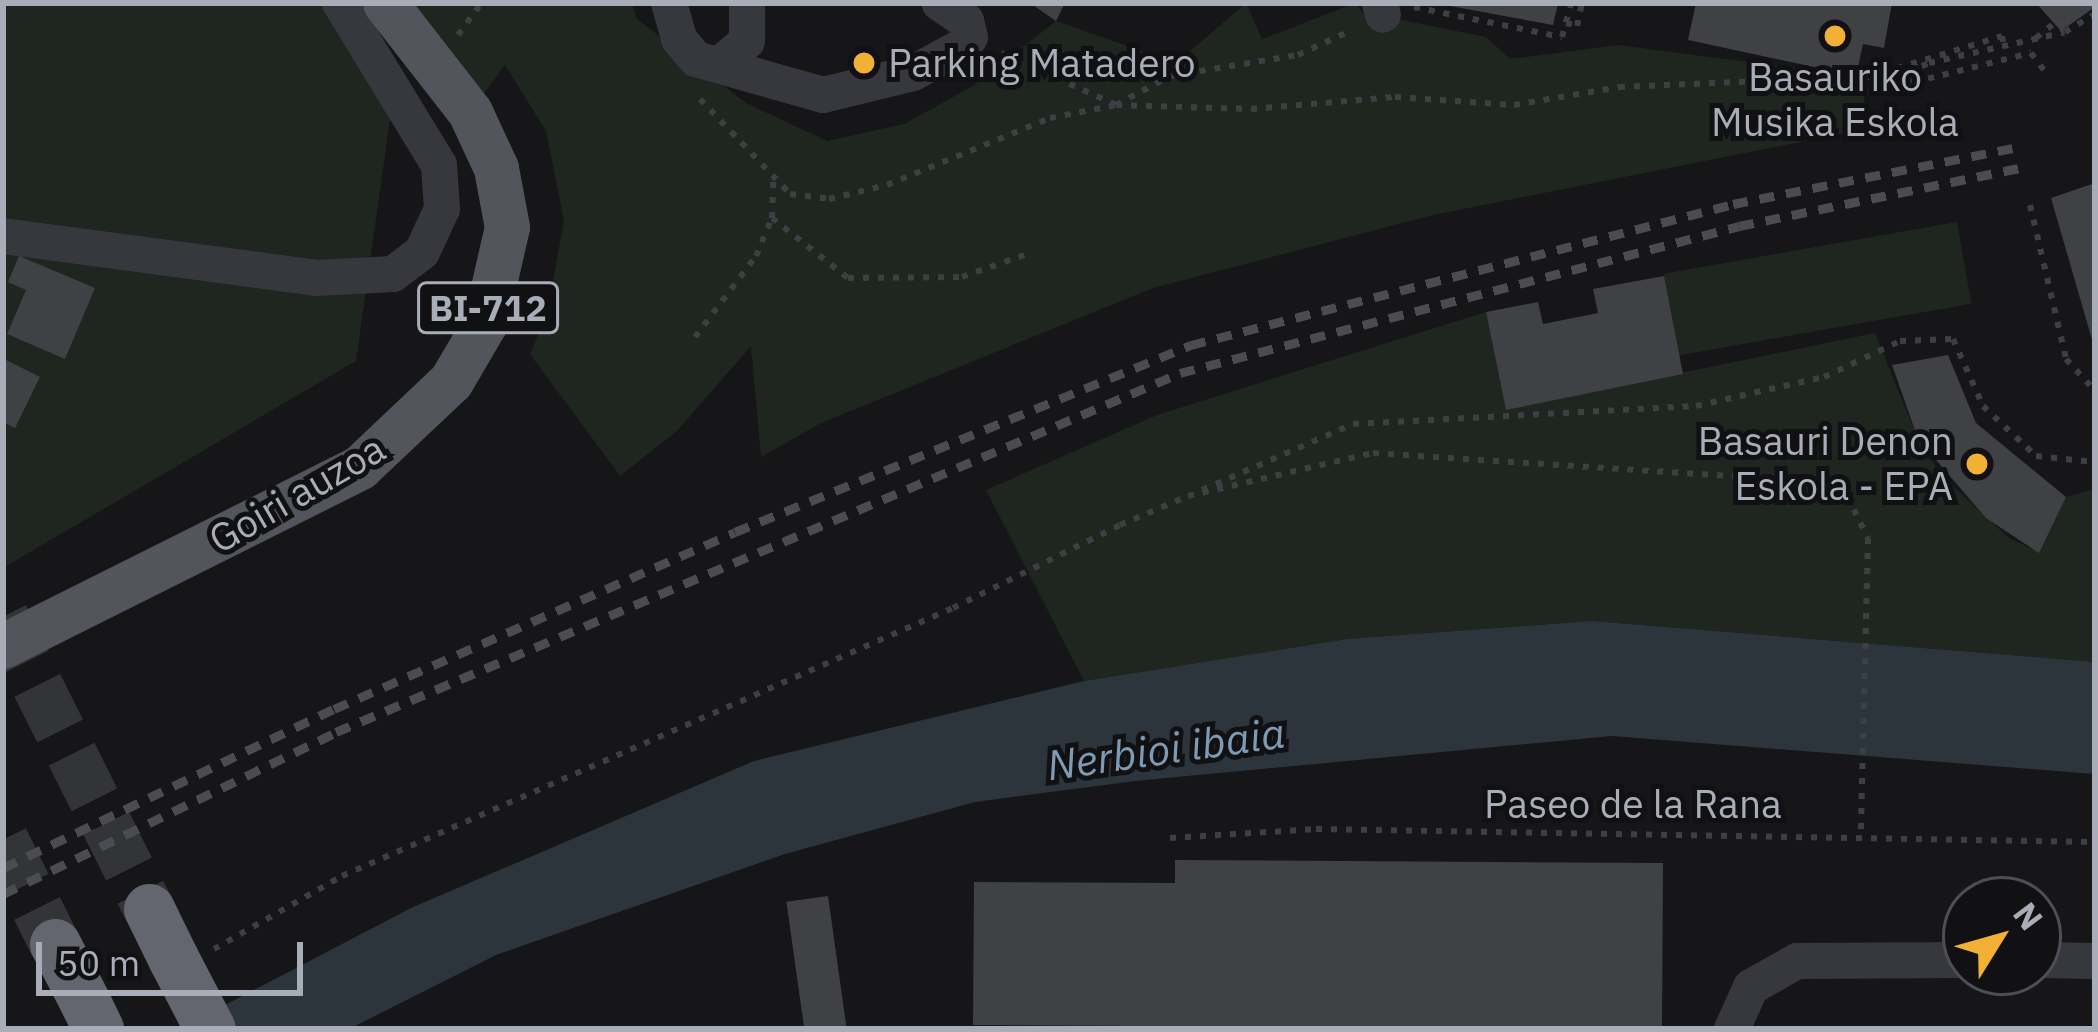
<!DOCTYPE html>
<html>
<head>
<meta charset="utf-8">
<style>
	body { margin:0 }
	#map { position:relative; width:2098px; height:1032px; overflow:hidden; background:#161618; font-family:"IBM Plex Sans",sans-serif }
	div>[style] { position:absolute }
	.green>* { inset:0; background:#1e261f; transform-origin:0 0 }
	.water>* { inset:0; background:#2c353c }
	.building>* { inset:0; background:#404145; transform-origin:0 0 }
	.highway-tunnel>* { height:51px; margin-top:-25.5px; transform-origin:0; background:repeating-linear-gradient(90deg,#333438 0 51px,transparent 0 77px) }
	.path>* { height:6px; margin-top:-3px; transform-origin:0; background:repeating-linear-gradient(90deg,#3d3f44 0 6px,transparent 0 15px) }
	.minor>* { height:36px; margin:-18px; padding:0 18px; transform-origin:18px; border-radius:18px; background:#37383d }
	.major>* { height:45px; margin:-22.5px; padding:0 22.5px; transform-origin:22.5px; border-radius:22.5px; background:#53555c }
	.highway>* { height:51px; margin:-25.5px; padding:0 25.5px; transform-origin:25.5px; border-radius:25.5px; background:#63666e }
	.rail>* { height:9px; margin-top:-4.5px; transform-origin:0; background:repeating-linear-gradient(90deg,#4a4c52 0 15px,transparent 0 27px) }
	.highway-bridge>* { height:51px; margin:-25.5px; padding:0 25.5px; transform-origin:25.5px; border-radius:25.5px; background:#63666e }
	.dots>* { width:33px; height:33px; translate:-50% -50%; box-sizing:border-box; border:6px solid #111113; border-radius:50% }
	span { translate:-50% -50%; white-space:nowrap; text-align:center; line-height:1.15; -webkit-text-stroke:10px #111113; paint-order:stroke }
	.shield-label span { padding:3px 9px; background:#111113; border:3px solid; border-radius:9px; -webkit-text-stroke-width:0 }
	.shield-label { font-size:36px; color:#a8adb8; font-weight:700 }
	.poi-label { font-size:39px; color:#a8adb8 }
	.left { translate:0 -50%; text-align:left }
	.right { translate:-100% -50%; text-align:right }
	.street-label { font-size:39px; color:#a8adb8 }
	.water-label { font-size:42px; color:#7f9bb3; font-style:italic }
	.frame { position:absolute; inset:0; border:6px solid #a8adb8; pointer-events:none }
	.north { position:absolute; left:1942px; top:876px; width:120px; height:120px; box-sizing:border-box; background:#111113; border:3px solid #4d4f55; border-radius:50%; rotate:53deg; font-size:33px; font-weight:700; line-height:48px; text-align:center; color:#a8adb8 }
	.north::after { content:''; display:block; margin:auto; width:42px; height:54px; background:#f2b134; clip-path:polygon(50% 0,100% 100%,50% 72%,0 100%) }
	.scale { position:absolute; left:36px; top:942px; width:267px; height:54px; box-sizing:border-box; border:6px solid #a8adb8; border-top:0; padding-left:15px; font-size:36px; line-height:42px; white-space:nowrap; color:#a8adb8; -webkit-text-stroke:9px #111113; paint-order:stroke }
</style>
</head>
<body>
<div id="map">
	<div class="green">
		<i style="clip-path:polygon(3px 3px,334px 3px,395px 84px,356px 361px,3px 568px)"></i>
		<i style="clip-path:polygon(385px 3px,632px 3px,636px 18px,746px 103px,827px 141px,904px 124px,973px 86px,1056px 21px,1176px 63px,1246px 3px,1262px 39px,1356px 3px,1362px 12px,1486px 37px,1510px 59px,1618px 45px,1863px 77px,1866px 129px,1433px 215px,1153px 288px,821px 423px,761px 457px,751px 346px,677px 431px,620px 476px,530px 354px,547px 313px,564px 221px,546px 131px,505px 65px,470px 112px)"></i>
		<i style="left:1957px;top:222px;width:83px;height:298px;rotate:80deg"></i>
		<i style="clip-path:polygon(1486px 312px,1506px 409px,1875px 333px,1918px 439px,1942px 476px,2009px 538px,2039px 552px,2066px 497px,2095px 489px,2095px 662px,1592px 621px,1347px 639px,1084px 681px,986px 490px,1157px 415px)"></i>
	</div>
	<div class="water">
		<i style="clip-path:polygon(1592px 621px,2095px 662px,2095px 774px,1612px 736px,1135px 781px,975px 802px,785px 854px,496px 955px,349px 1029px,179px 1029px,411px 908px,754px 761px,1084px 681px,1347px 639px)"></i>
	</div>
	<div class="building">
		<i style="clip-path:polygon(1030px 3px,1065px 3px,1056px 21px)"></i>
		<i style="clip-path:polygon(1434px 3px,1558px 3px,1553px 25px)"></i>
		<i style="clip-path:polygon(1696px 3px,1892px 3px,1884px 48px,1863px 44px,1856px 76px,1688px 40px)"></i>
		<i style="clip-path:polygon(2036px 3px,2095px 3px,2095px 7px,2061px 31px)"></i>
		<i style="clip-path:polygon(2095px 183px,2095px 350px,2051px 198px)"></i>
		<i style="clip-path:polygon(19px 256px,95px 288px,65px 359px,7px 334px,26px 290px,8px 282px)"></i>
		<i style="clip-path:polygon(1664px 276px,1683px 374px,1506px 410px,1486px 312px,1538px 302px,1543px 324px,1598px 313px,1593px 289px)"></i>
		<i style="clip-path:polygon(1948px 355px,1976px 423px,2066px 497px,2039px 553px,1986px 518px,1918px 439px,1892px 365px)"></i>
		<i style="clip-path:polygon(6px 360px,40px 377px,15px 428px,3px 422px)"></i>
		<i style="clip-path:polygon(1175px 860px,1663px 863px,1662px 1029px,973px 1025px,974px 882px,1175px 883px)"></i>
		<i style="left:828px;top:896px;width:134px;height:42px;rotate:82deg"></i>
	</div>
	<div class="highway-tunnel">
		<i style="left:3px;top:616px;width:327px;rotate:63.5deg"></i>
		<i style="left:3px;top:839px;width:117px;rotate:63.7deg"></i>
	</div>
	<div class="path">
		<i style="left:1414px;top:7px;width:151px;rotate:11.5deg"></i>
		<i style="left:1562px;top:37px;width:35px;rotate:-75deg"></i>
		<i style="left:1566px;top:23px;width:11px;rotate:15deg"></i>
		<i style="left:1577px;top:26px;width:24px;rotate:-78deg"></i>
		<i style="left:458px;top:35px;width:39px;rotate:-54deg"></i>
		<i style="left:2036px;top:38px;width:55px;rotate:-39.1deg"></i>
		<i style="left:1001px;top:53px;width:126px;rotate:24.3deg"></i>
		<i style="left:1116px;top:105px;width:61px;rotate:-28.2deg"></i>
		<i style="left:1170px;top:76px;width:130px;rotate:-9.3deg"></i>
		<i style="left:1298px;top:55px;width:60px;rotate:-24.8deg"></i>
		<i style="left:1909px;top:83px;width:11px;rotate:-95deg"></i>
		<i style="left:1908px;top:72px;width:23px;rotate:-23deg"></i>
		<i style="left:1929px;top:63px;width:139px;rotate:-12.8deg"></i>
		<i style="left:2065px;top:32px;width:35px;rotate:-31deg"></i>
		<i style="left:1853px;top:89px;width:19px;rotate:-39deg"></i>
		<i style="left:1868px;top:77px;width:140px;rotate:-17deg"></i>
		<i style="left:2002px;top:36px;width:10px;rotate:79deg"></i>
		<i style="left:700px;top:99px;width:131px;rotate:46.5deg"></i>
		<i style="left:790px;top:194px;width:39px;rotate:7deg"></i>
		<i style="left:829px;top:199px;width:60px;rotate:-13.6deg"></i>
		<i style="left:887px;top:185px;width:176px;rotate:-22.3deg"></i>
		<i style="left:1050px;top:118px;width:67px;rotate:-11.1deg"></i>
		<i style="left:1116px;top:105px;width:135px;rotate:1.7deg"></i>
		<i style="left:1251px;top:109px;width:144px;rotate:-4.8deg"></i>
		<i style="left:1395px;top:97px;width:119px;rotate:3.8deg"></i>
		<i style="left:1514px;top:105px;width:107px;rotate:-9.7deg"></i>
		<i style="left:1619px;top:87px;width:169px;rotate:-2.4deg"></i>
		<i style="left:1788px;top:80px;width:83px;rotate:9deg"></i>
		<i style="left:1870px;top:93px;width:166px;rotate:-14deg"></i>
		<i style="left:2031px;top:53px;width:26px;rotate:53deg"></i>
		<i style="left:2030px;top:205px;width:158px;rotate:76.8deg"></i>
		<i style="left:2066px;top:359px;width:43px;rotate:47.8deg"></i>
		<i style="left:772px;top:218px;width:97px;rotate:38.3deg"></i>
		<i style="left:848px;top:278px;width:114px;rotate:-0.5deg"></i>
		<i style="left:962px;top:277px;width:69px;rotate:-19.5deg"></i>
		<i style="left:695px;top:337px;width:101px;rotate:-53deg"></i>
		<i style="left:756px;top:256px;width:41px;rotate:-67.2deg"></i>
		<i style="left:772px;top:218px;width:38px;rotate:-88deg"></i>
		<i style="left:1202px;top:490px;width:165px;rotate:-23.6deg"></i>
		<i style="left:1353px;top:424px;width:343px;rotate:-3deg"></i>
		<i style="left:1696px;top:406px;width:131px;rotate:-12.8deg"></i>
		<i style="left:1824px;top:377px;width:84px;rotate:-25.3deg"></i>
		<i style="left:1900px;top:341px;width:53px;rotate:-2.2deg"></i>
		<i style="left:1953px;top:339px;width:73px;rotate:65.9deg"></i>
		<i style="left:1983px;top:406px;width:73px;rotate:43.3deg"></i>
		<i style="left:2036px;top:456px;width:59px;rotate:5.8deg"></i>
		<i style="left:1170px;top:838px;width:146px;rotate:-3.5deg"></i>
		<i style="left:1316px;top:829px;width:779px;rotate:0.96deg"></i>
		<i style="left:214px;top:949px;width:147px;rotate:-29.7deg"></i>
		<i style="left:342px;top:876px;width:667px;rotate:-23.68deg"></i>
		<i style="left:953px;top:608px;width:186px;rotate:-26.4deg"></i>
		<i style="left:1120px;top:525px;width:74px;rotate:-23.1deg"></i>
		<i style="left:1188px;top:496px;width:190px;rotate:-13.1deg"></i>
		<i style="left:1373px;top:453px;width:434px;rotate:3.7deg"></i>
		<i style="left:1806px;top:481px;width:44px;rotate:20.1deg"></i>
		<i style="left:1847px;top:496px;width:47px;rotate:63.4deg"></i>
		<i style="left:1868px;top:538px;width:294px;rotate:91.4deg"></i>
	</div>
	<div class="minor">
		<i style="left:669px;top:3px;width:37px;rotate:74deg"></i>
		<i style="left:679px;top:39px;width:26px;rotate:50deg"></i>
		<i style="left:696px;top:59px;width:132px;rotate:15.8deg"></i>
		<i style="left:823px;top:95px;width:93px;rotate:-13.7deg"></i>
		<i style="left:913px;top:73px;width:57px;rotate:-28.4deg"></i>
		<i style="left:963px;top:46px;width:11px;rotate:-52deg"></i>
		<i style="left:970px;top:37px;width:16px;rotate:-104deg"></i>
		<i style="left:966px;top:21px;width:32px;rotate:-146deg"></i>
		<i style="left:1380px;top:3px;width:12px;rotate:76deg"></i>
		<i style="left:720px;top:64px;width:35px;rotate:-40deg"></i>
		<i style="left:747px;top:41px;width:38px;rotate:-90deg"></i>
		<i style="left:3px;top:236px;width:316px;rotate:7.6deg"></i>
		<i style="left:316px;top:278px;width:77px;rotate:-3deg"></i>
		<i style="left:393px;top:274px;width:36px;rotate:-37deg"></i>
		<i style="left:422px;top:252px;width:47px;rotate:-65.1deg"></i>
		<i style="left:442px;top:209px;width:44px;rotate:-93.9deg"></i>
		<i style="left:439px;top:165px;width:190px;rotate:-121.4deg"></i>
		<i style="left:2038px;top:960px;width:57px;rotate:1deg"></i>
		<i style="left:1732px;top:1029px;width:46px;rotate:-65.7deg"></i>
		<i style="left:1751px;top:987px;width:53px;rotate:-29.5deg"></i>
		<i style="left:1797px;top:961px;width:169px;rotate:-0.3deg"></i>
	</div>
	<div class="major">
		<i style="left:3px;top:646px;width:399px;rotate:-26.6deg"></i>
		<i style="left:360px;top:467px;width:125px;rotate:-43.4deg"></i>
		<i style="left:451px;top:381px;width:67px;rotate:-59.6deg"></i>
		<i style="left:485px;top:323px;width:98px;rotate:-77.1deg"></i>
		<i style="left:507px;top:227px;width:60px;rotate:-100.6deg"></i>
		<i style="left:496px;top:168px;width:62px;rotate:-114.9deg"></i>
		<i style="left:470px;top:112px;width:138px;rotate:-127.9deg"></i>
	</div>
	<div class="highway">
		<i style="left:149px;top:909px;width:55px;rotate:63.9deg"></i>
		<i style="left:55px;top:944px;width:68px;rotate:62.7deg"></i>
	</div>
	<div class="rail">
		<i style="left:3px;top:868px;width:367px;rotate:-25.7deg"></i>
		<i style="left:334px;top:709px;width:438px;rotate:-23.8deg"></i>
		<i style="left:735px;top:532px;width:493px;rotate:-22.3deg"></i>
		<i style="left:1191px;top:345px;width:560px;rotate:-14.58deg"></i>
		<i style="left:1733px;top:204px;width:285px;rotate:-11.3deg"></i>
		<i style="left:3px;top:894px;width:370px;rotate:-25.9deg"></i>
		<i style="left:336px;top:732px;width:917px;rotate:-23.04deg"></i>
		<i style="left:1180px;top:373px;width:578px;rotate:-14.73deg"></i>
		<i style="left:1739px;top:226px;width:286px;rotate:-11.7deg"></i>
	</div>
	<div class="highway-bridge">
		<i style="left:173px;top:958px;width:80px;rotate:62.5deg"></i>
		<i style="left:86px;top:1004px;width:28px;rotate:64deg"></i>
	</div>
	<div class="dots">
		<i style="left:1835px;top:36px;background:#f2b134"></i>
		<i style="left:864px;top:63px;background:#f2b134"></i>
		<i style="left:1977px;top:464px;background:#f2b134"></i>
	</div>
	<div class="shield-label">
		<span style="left:488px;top:308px">BI-712</span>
	</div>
	<div class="poi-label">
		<span class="left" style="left:888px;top:63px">Parking Matadero</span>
		<span style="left:1835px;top:100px">Basauriko<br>Musika Eskola</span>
		<span class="right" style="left:1953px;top:464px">Basauri Denon<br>Eskola - EPA</span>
	</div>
	<div class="street-label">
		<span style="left:297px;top:494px;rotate:-30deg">Goiri auzoa</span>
		<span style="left:1633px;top:804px">Paseo de la Rana</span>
	</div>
	<div class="water-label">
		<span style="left:1166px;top:749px;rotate:-8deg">Nerbioi ibaia</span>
	</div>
	<div class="frame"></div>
	<div class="north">N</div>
	<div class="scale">50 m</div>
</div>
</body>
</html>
